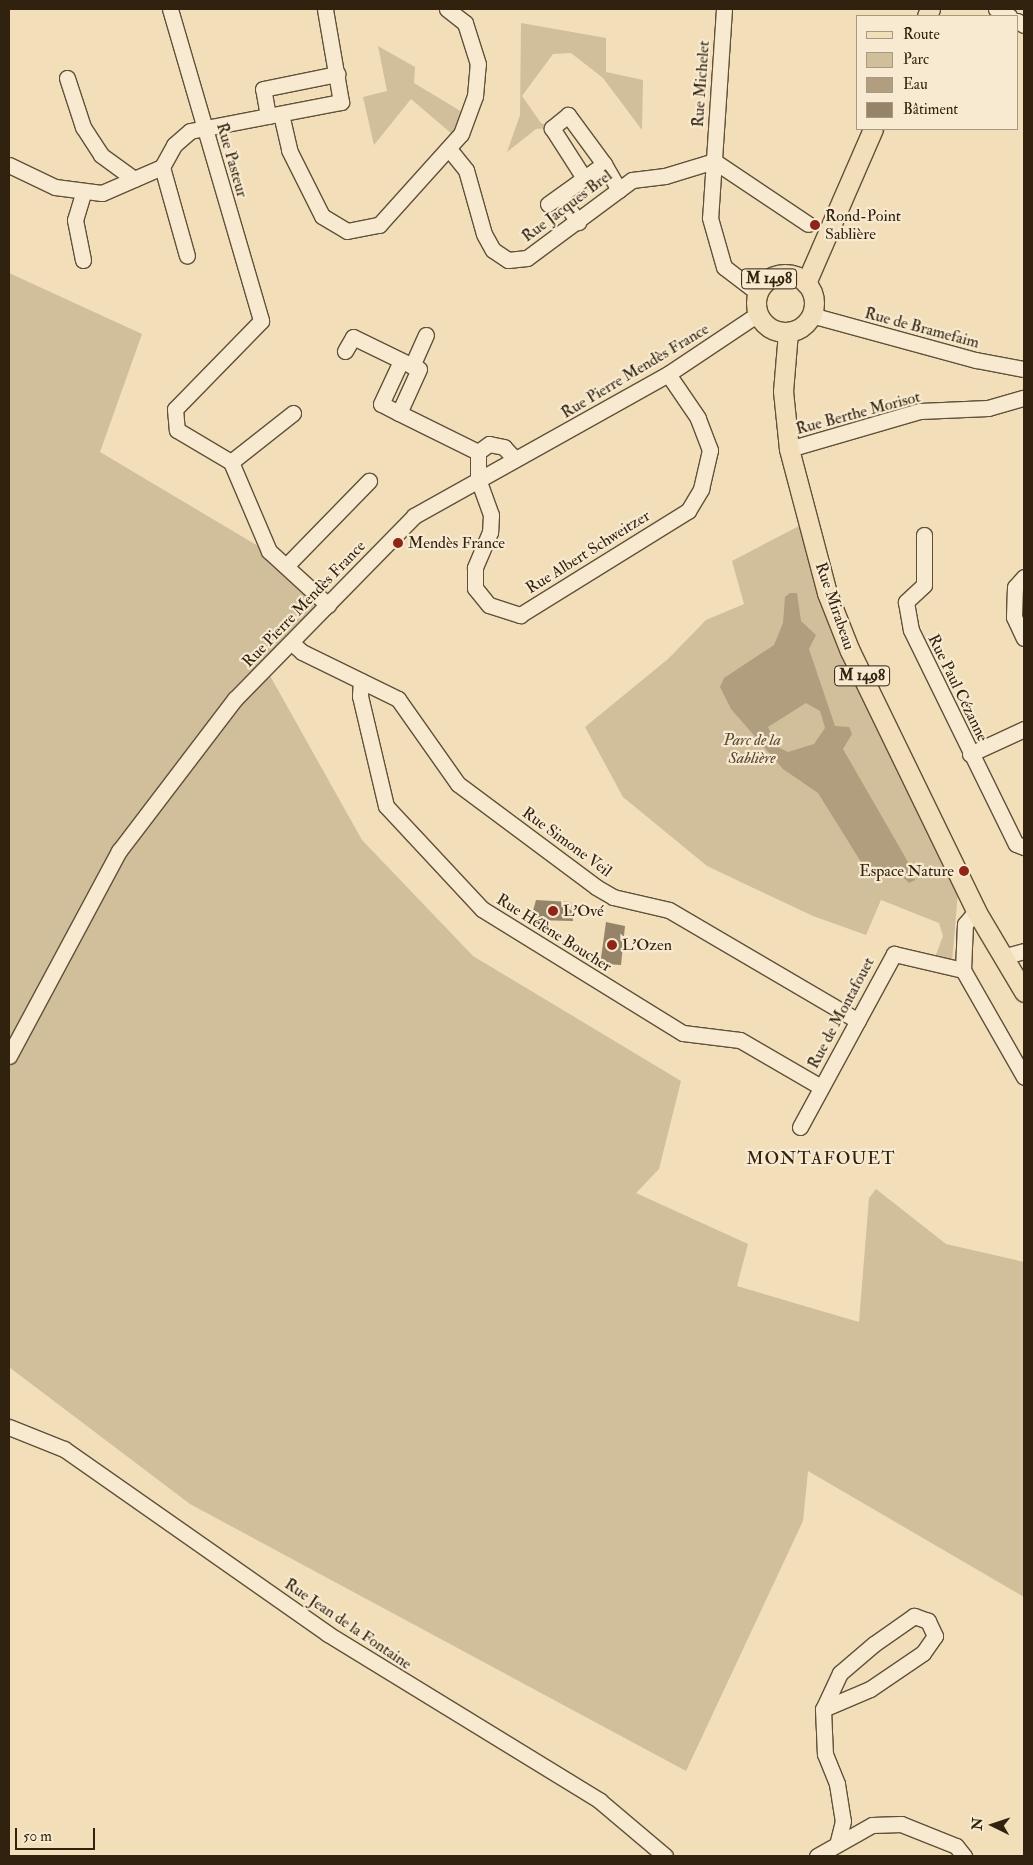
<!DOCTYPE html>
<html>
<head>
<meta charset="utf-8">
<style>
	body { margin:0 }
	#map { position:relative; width:1033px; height:1865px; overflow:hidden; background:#f2deb8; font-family:"IM FELL Double Pica",serif }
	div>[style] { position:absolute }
	.green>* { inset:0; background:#d1be9b }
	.water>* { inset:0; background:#b09e7f }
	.building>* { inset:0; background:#958467 }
	.roads { filter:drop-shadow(1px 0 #605139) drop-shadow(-1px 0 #605139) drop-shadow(0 1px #605139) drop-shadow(0 -1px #605139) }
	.minor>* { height:15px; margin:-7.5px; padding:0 7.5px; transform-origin:7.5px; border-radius:7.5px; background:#f7ead1 }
	.major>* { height:19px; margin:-9.5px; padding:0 9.5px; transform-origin:9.5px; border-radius:9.5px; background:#f2deb8 }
	.major>.ring { margin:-9.5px; padding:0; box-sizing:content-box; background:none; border:19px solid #f2deb8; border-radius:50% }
	.dots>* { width:14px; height:14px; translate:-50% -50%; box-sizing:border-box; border:2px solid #f7ead1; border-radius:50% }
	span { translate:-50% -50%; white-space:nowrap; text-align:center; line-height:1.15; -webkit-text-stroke:4.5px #f7ead1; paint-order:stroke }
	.shield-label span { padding:1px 4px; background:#f7ead1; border:1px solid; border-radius:4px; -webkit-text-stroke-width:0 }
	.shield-label { font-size:15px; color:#30220f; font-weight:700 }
	.street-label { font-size:16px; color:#30220f }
	.poi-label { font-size:16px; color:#30220f }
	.left { translate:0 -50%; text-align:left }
	.right { translate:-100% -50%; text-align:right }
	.park-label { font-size:16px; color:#584932; font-style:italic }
	.neighbourhood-label { font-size:18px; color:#30220f; letter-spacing:1px }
	.frame { position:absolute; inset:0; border:10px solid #30220f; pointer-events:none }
	.legend { position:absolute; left:856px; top:15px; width:162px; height:115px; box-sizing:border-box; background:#f7ead1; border:1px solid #a79a83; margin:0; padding:6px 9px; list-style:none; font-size:15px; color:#30220f }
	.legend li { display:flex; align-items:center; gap:10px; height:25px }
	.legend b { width:25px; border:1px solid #a79a83 }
	.north { position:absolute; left:968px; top:1800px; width:50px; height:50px; -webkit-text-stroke:4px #f7ead1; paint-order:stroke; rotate:274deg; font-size:14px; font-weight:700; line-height:20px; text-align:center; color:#30220f }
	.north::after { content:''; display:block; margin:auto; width:18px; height:22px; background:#30220f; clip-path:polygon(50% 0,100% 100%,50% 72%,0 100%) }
	.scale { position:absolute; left:15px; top:1828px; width:80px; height:22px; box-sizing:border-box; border:2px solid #30220f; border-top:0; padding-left:6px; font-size:15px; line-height:18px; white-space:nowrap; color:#30220f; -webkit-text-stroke:4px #f7ead1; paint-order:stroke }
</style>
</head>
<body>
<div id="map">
	<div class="green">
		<i style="clip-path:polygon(521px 23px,606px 38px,606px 72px,643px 80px,642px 130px,603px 78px,571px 53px,553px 54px,522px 96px,541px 123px,552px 128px,536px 129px,507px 152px,520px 115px)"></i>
		<i style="clip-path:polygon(378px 46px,415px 67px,414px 83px,462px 112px,452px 134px,411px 99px,374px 145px,363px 97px,387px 91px)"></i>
		<i style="clip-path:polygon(9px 273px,142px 334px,100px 452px,258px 546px,318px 603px,269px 674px,362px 840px,473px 956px,681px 1081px,659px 1169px,636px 1193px,748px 1244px,737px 1286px,859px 1322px,869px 1198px,876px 1189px,946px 1244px,1024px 1262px,1024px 1597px,808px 1471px,803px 1521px,686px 1771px,190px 1504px,9px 1367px)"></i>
		<i style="clip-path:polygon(799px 526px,836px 641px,958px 892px,952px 962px,934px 960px,943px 936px,939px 923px,881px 900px,866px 935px,813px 916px,707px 866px,623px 797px,585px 727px,668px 659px,706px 620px,744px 604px,732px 561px)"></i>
	</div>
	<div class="water">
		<i style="clip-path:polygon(evenodd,790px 593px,797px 593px,801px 621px,816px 635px,809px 649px,835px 726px,849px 727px,852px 734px,843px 749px,912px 869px,915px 880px,909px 883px,894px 868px,880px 870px,861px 862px,818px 793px,783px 769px,731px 709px,720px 687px,724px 678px,774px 645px,783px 623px,785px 597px,790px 593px,806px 703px,820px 711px,825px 728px,814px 744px,788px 752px,778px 747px,768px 727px,806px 703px)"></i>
	</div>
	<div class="building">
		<i style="clip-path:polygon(536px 900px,571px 902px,573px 921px,535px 920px,531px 918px)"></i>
		<i style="clip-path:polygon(606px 922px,625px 926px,621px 965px,605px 964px,601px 958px)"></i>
	</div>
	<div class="roads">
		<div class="minor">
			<i style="left:170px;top:9px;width:325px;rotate:73.7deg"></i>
			<i style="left:261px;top:321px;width:123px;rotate:134.3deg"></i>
			<i style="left:175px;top:409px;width:21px;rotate:85deg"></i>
			<i style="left:177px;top:430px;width:63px;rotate:30.7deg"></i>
			<i style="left:231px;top:462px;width:97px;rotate:66.9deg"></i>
			<i style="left:269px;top:551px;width:80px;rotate:42.5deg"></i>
			<i style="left:724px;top:9px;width:209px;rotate:93.8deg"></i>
			<i style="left:710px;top:218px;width:51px;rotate:74.1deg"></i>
			<i style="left:724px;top:267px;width:43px;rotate:37.4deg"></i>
			<i style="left:996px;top:9px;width:15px;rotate:28deg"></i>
			<i style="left:1017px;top:21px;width:8px;rotate:30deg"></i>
			<i style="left:67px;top:78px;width:52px;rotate:71.9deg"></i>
			<i style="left:83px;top:127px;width:33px;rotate:57deg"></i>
			<i style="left:101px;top:155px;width:41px;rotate:36deg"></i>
			<i style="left:281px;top:114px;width:37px;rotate:77deg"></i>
			<i style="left:289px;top:150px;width:74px;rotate:63.4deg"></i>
			<i style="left:322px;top:216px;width:29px;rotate:31deg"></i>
			<i style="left:347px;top:231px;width:33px;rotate:-11deg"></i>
			<i style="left:379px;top:225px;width:122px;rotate:-48deg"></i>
			<i style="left:461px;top:134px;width:40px;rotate:-69.8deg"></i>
			<i style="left:475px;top:96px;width:32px;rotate:-85deg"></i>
			<i style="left:478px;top:64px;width:43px;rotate:-107.6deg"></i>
			<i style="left:465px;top:23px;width:23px;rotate:-142deg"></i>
			<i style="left:268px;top:116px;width:27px;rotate:-100deg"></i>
			<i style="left:263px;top:89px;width:76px;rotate:-11.5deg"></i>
			<i style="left:449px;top:149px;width:27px;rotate:51deg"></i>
			<i style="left:466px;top:170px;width:66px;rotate:74.3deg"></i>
			<i style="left:484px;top:234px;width:18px;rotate:61deg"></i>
			<i style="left:493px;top:250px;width:18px;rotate:34deg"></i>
			<i style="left:508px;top:260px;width:19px;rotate:-6deg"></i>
			<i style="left:527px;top:258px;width:131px;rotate:-36.6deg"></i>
			<i style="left:632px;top:180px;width:33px;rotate:-7deg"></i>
			<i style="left:665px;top:176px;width:51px;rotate:-17deg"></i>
			<i style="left:714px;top:161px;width:113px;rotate:33.8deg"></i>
			<i style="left:604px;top:164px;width:30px;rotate:60deg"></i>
			<i style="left:9px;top:165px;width:51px;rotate:25.6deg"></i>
			<i style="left:55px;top:187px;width:47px;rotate:7.3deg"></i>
			<i style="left:102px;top:193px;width:65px;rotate:-23.4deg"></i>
			<i style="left:162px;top:167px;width:25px;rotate:-61deg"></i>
			<i style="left:174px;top:145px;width:21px;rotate:-41deg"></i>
			<i style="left:190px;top:131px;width:154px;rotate:-10.9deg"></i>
			<i style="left:341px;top:102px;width:94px;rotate:-99.8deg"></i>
			<i style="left:162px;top:167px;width:92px;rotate:74.3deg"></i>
			<i style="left:560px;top:196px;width:32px;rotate:55deg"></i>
			<i style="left:548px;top:204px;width:69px;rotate:-35.5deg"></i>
			<i style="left:604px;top:164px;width:61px;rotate:-126.3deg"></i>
			<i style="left:568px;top:115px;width:21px;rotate:141deg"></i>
			<i style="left:552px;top:128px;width:59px;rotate:57.4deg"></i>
			<i style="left:83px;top:260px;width:41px;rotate:-101.3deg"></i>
			<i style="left:75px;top:220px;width:27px;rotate:-73deg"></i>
			<i style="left:811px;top:315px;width:171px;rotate:15.3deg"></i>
			<i style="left:976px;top:360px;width:49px;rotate:10.6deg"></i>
			<i style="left:345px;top:351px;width:16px;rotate:-60deg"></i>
			<i style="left:353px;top:337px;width:73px;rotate:25.9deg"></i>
			<i style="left:419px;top:369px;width:48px;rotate:114.4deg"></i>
			<i style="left:399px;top:413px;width:88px;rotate:26.3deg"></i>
			<i style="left:412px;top:366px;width:34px;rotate:-66deg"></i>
			<i style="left:399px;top:413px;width:20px;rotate:-153deg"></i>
			<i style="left:381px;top:404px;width:47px;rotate:-65.1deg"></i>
			<i style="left:789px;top:449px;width:136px;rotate:-16.2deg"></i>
			<i style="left:920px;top:411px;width:68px;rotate:-2.5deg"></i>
			<i style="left:988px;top:408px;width:37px;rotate:-16deg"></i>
			<i style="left:515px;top:459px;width:16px;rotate:-133deg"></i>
			<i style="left:504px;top:447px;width:15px;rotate:-169deg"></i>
			<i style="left:489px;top:444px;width:14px;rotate:144deg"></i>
			<i style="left:478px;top:452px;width:27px;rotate:90deg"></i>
			<i style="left:478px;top:479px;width:38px;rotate:70deg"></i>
			<i style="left:491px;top:515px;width:17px;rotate:93deg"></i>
			<i style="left:490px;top:532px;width:39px;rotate:113deg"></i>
			<i style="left:475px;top:568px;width:20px;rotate:90deg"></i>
			<i style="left:475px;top:588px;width:22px;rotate:51deg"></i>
			<i style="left:489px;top:605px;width:33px;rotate:18deg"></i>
			<i style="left:520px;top:615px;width:198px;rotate:-31.8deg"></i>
			<i style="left:688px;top:511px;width:26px;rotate:-59deg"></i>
			<i style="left:701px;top:489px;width:40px;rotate:-77deg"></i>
			<i style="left:710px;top:450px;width:34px;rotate:-111deg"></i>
			<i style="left:698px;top:418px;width:53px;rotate:-124.3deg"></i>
			<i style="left:231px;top:462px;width:79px;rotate:-38.3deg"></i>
			<i style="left:924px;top:535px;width:50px;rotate:90deg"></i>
			<i style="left:924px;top:585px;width:25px;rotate:137deg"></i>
			<i style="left:906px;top:602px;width:28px;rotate:80deg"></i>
			<i style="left:911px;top:630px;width:238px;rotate:63.9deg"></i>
			<i style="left:1016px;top:844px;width:9px;rotate:21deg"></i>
			<i style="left:286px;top:566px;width:119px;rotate:-45.7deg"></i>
			<i style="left:1024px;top:577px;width:13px;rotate:132deg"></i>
			<i style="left:1015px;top:587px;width:30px;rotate:92deg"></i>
			<i style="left:1014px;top:617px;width:23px;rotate:65deg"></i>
			<i style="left:292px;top:643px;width:13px;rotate:42deg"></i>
			<i style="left:302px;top:652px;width:107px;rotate:26.1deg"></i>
			<i style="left:398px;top:699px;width:104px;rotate:54.8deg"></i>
			<i style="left:458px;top:784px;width:172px;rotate:36.7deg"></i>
			<i style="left:596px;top:887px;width:20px;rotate:30deg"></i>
			<i style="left:613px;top:897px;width:57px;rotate:13.1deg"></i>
			<i style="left:669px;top:910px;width:219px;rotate:30.4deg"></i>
			<i style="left:361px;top:681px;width:15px;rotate:94deg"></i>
			<i style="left:360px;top:696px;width:113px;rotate:76.7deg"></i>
			<i style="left:386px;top:806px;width:141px;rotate:47deg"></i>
			<i style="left:482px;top:909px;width:236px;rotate:31.7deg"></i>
			<i style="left:683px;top:1033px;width:57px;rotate:7deg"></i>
			<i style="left:740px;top:1040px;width:94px;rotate:30.1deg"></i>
			<i style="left:970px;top:754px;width:60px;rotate:-24.8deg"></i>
			<i style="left:976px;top:911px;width:17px;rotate:130deg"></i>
			<i style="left:965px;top:924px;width:46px;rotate:92.5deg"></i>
			<i style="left:963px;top:970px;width:123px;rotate:60.3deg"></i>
			<i style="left:1002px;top:957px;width:23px;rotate:-15deg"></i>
			<i style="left:9px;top:1056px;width:233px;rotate:-61.8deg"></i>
			<i style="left:119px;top:851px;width:191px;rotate:-52.7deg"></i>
			<i style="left:235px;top:699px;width:256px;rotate:-45.6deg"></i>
			<i style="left:414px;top:516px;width:291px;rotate:-29.2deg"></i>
			<i style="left:668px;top:374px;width:108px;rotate:-33.7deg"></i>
			<i style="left:800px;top:1127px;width:197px;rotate:-61.5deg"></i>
			<i style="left:894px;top:954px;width:71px;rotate:13.1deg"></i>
			<i style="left:9px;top:1427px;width:59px;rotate:21.8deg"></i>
			<i style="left:64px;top:1449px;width:322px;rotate:35deg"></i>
			<i style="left:328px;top:1634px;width:319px;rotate:31.5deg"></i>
			<i style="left:600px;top:1801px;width:85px;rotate:40.2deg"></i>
			<i style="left:823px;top:1709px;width:51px;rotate:-23.1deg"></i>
			<i style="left:870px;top:1689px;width:64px;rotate:-34.2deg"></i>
			<i style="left:923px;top:1653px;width:21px;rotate:-55deg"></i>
			<i style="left:935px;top:1636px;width:17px;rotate:-115deg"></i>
			<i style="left:928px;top:1621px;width:15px;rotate:-160deg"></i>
			<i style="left:914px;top:1616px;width:49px;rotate:145deg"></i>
			<i style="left:874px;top:1644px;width:45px;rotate:139.5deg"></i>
			<i style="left:840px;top:1673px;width:40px;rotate:115deg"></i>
			<i style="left:823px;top:1709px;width:45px;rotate:87.5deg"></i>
			<i style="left:825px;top:1754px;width:32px;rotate:68deg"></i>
			<i style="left:837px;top:1784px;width:37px;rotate:81deg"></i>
			<i style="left:843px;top:1821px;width:21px;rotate:104deg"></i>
			<i style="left:817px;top:1856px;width:63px;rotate:-29.4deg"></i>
			<i style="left:872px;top:1825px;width:29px;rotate:-2deg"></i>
			<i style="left:901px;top:1824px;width:59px;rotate:21.8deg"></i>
			<i style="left:956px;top:1846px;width:13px;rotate:51deg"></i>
		</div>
		<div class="major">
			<i style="left:927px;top:16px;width:8px;rotate:-67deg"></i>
			<i class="ring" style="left:756px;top:274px;width:39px;height:39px"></i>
			<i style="left:806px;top:283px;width:168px;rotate:-66.5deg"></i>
			<i style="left:788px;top:332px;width:59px;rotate:94.8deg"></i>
			<i style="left:783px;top:391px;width:58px;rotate:84.1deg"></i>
			<i style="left:789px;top:449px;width:149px;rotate:75.2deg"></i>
			<i style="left:827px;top:593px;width:62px;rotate:68.4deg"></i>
			<i style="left:850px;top:651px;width:289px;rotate:64.1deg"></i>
			<i style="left:976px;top:911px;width:94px;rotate:59.3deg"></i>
		</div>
	</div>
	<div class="dots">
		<i style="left:815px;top:225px;background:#8f2418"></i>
		<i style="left:398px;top:543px;background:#8f2418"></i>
		<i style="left:964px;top:871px;background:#8f2418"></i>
		<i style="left:553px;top:911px;background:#8f2418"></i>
		<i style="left:612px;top:945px;background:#8f2418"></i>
	</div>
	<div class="shield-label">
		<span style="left:769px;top:279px">M 1498</span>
		<span style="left:862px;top:676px">M 1498</span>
	</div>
	<div class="street-label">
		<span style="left:701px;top:84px;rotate:-86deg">Rue Michelet</span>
		<span style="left:232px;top:160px;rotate:74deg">Rue Pasteur</span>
		<span style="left:567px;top:206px;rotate:-37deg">Rue Jacques Brel</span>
		<span style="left:922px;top:328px;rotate:15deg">Rue de Bramefaim</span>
		<span style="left:635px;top:371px;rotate:-31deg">Rue Pierre Mendès France</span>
		<span style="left:858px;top:413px;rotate:-15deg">Rue Berthe Morisot</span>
		<span style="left:588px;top:552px;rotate:-32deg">Rue Albert Schweitzer</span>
		<span style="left:304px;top:604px;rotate:-46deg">Rue Pierre Mendès France</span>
		<span style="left:835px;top:606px;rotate:71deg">Rue Mirabeau</span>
		<span style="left:958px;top:688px;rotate:64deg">Rue Paul Cézanne</span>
		<span style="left:567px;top:842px;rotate:36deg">Rue Simone Veil</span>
		<span style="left:554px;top:933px;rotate:32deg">Rue Hélène Boucher</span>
		<span style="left:841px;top:1013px;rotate:-62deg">Rue de Montafouet</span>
		<span style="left:348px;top:1624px;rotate:34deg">Rue Jean de la Fontaine</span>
	</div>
	<div class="poi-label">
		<span class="left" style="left:825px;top:225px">Rond-Point<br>Sablière</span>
		<span class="left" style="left:408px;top:543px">Mendès France</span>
		<span class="right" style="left:954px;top:871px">Espace Nature</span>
		<span class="left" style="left:563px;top:911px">L'Ové</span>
		<span class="left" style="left:622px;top:945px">L'Ozen</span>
	</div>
	<div class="park-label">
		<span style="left:752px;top:749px">Parc de la<br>Sablière</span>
	</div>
	<div class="neighbourhood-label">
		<span style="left:821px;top:1159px">MONTAFOUET</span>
	</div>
	<div class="frame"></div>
	<ul class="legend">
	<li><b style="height:6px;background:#f2deb8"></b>Route</li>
	<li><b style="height:14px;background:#d1be9b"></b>Parc</li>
	<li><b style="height:14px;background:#b09e7f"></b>Eau</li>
	<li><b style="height:14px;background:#958467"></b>Bâtiment</li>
	</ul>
	<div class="north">N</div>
	<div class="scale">50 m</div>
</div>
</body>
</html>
